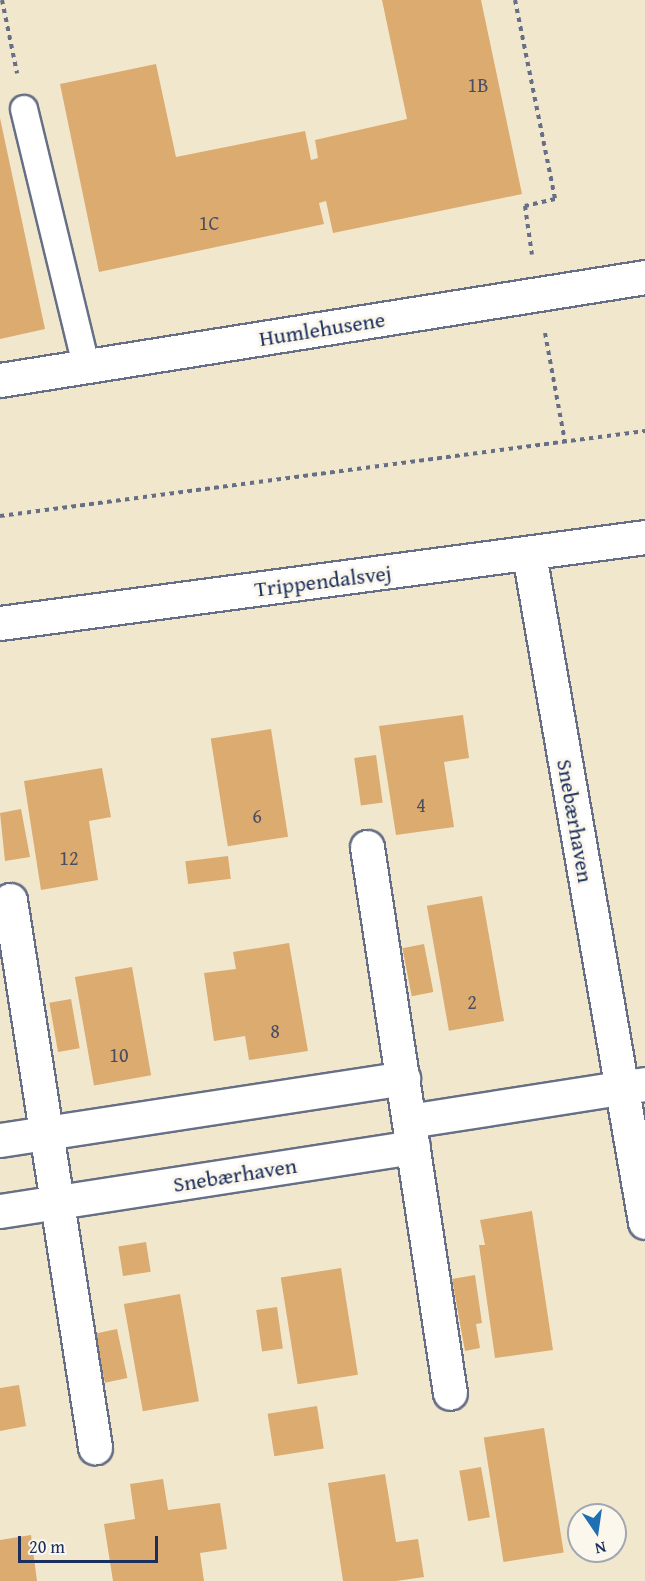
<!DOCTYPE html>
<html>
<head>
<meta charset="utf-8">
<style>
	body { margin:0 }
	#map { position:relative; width:645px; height:1581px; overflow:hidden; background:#f1e7cd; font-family:"Gentium Book Plus",serif }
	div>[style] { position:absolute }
	.building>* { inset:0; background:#dcab70; transform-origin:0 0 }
	.path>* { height:4px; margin-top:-2px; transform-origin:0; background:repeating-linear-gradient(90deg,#666f85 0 4.5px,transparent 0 9px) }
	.roads { filter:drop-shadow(2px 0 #666f85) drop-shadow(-2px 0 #666f85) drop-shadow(0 2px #666f85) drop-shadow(0 -2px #666f85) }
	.lane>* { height:26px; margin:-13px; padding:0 13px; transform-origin:13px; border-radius:13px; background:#fff }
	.street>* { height:33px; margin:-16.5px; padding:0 16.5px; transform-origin:16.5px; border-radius:16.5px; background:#fff }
	.secondary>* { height:33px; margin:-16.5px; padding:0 16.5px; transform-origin:16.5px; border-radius:16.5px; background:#fff }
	span { translate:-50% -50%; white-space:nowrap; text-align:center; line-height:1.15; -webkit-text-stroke:6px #fbf7ec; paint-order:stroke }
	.number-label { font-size:20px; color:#4b4e62 }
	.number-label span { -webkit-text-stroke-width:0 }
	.street-label { font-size:22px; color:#1b2f5e }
	.north { position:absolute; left:567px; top:1503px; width:60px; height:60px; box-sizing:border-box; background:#fbf7ec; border:2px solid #a1a7b3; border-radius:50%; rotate:167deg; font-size:16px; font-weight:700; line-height:24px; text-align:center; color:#1b2f5e }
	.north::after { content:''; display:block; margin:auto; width:21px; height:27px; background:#1f6fb2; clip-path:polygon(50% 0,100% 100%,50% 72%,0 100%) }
	.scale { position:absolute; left:18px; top:1536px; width:140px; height:27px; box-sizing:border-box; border:3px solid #1b2f5e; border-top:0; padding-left:8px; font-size:18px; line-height:21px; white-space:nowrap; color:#1b2f5e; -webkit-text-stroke:4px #fbf7ec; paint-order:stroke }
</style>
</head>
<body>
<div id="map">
	<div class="building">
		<i style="clip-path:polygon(382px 0,481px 0,522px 194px,333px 233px,326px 201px,319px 203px,324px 224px,99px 272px,60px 84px,156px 64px,176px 157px,305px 131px,311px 160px,318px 158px,315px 140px,407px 119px)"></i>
		<i style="clip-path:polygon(0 118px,45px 329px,0 339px)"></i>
		<i style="clip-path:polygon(463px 715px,469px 758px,444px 762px,454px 827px,396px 835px,379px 726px)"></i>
		<i style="left:271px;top:729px;width:109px;height:61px;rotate:81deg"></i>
		<i style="left:376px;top:755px;width:48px;height:22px;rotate:82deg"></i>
		<i style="clip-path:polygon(102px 768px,111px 817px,89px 821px,98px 880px,41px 890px,24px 781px)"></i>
		<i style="clip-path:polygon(21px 809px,30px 857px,5px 861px,0 813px)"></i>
		<i style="left:228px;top:856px;width:23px;height:43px;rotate:83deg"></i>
		<i style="left:482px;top:896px;width:127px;height:56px;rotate:80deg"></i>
		<i style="clip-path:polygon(289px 943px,308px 1051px,249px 1060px,245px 1036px,214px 1041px,204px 973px,236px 969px,233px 952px)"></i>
		<i style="left:424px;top:944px;width:49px;height:22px;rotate:79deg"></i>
		<i style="left:132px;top:967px;width:110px;height:58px;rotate:80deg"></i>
		<i style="left:71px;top:999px;width:50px;height:22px;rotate:80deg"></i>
		<i style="clip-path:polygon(532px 1211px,553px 1350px,495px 1358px,479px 1245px,485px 1245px,480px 1220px)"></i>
		<i style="left:146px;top:1242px;width:30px;height:28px;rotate:81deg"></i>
		<i style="left:341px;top:1268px;width:108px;height:61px;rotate:81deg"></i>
		<i style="clip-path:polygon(475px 1275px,482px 1323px,476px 1324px,480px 1348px,465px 1351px,452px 1279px)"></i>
		<i style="left:180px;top:1294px;width:109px;height:57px;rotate:80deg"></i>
		<i style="left:277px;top:1307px;width:42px;height:21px;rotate:82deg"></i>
		<i style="left:117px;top:1329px;width:50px;height:23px;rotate:78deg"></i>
		<i style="clip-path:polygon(19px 1385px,26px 1426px,0 1431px,0 1388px)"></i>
		<i style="left:317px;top:1406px;width:43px;height:50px;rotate:81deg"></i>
		<i style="left:544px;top:1428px;width:126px;height:61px;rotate:81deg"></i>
		<i style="left:481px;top:1467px;width:51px;height:22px;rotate:80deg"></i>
		<i style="clip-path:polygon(385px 1474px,396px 1542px,418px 1539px,424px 1577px,396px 1581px,343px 1581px,328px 1483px)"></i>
		<i style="clip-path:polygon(163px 1479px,168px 1510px,220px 1503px,227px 1549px,200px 1553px,204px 1581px,113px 1581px,104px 1524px,135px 1519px,130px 1484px)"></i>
		<i style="clip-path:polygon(31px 1535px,37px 1581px,0 1581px,0 1540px)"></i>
	</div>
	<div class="path">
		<i style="left:2px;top:0;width:75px;rotate:78.4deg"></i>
		<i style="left:515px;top:0;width:203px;rotate:78.6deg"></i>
		<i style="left:555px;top:199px;width:31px;rotate:167deg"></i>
		<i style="left:525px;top:206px;width:49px;rotate:81.9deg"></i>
		<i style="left:545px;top:333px;width:111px;rotate:79.6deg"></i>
		<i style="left:0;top:516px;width:651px;rotate:-7.51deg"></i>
	</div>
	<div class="roads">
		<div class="lane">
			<i style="left:24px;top:109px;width:264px;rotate:76.4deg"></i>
		</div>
		<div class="street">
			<i style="left:0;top:380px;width:653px;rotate:-9.07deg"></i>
			<i style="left:529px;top:554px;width:678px;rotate:80.15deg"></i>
			<i style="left:367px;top:847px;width:552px;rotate:81.36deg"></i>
			<i style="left:10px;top:900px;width:554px;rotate:81.17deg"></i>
			<i style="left:409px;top:1121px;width:239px;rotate:-8.9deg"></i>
			<i style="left:0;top:1140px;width:408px;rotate:-8.7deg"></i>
			<i style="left:0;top:1211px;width:418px;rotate:-8.8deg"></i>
		</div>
		<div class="secondary">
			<i style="left:0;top:623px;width:651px;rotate:-7.59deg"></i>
		</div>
	</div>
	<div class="number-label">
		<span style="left:478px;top:84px">1B</span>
		<span style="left:209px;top:222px">1C</span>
		<span style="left:421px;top:804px">4</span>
		<span style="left:257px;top:815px">6</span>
		<span style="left:69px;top:857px">12</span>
		<span style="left:472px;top:1001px">2</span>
		<span style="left:275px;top:1030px">8</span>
		<span style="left:119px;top:1054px">10</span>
	</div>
	<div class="street-label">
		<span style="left:322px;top:329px;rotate:-9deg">Humlehusene</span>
		<span style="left:323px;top:581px;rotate:-7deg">Trippendalsvej</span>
		<span style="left:575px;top:821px;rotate:80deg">Snebærhaven</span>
		<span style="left:235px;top:1175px;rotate:-9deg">Snebærhaven</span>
	</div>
	<div class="north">N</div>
	<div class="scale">20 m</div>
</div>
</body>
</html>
